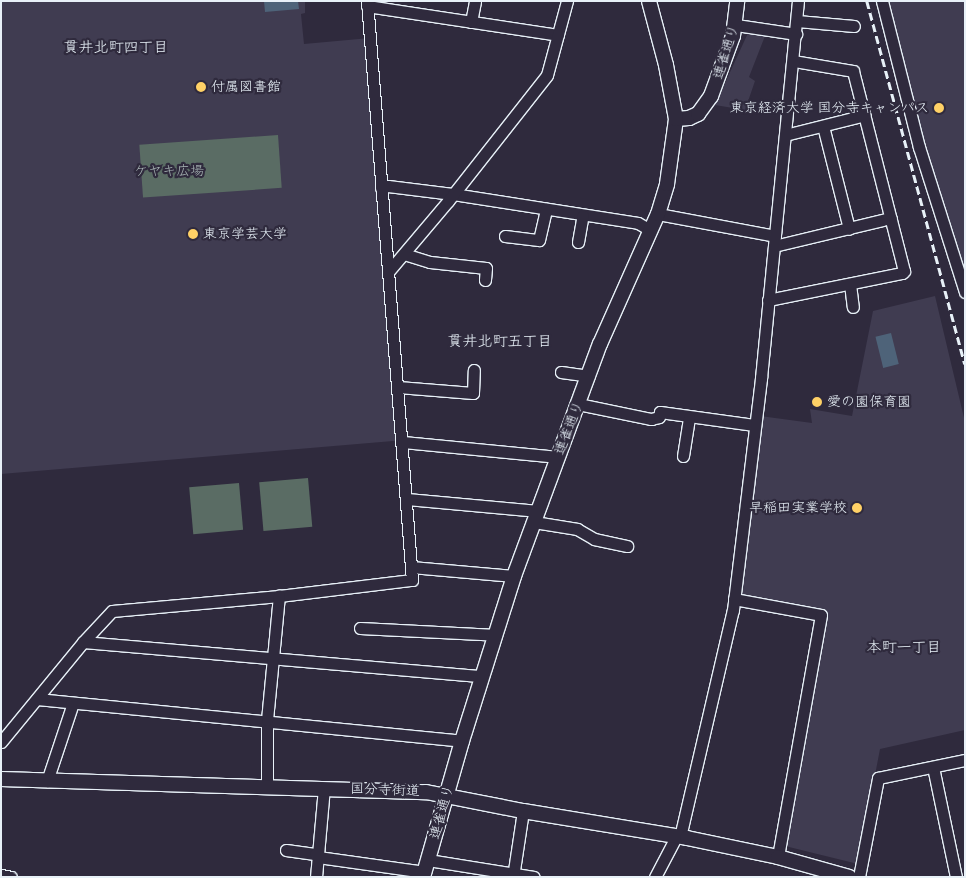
<!DOCTYPE html>
<html>
<head>
<meta charset="utf-8">
<style>
	body { margin:0 }
	#map { position:relative; width:966px; height:878px; overflow:hidden; background:#2f2a3d; font-family:"Balsamiq Sans","Klee One",sans-serif }
	div>[style] { position:absolute }
	.built>* { inset:0; background:#403c51 }
	.green>* { inset:0; background:#5a6c64; transform-origin:0 0 }
	.water>* { inset:0; background:#4e6379; transform-origin:0 0 }
	.roads { filter:drop-shadow(1px 0 #e8f1f8) drop-shadow(-1px 0 #e8f1f8) drop-shadow(0 1px #e8f1f8) drop-shadow(0 -1px #e8f1f8) }
	.minor>* { height:11px; margin:-5.5px; padding:0 5.5px; transform-origin:5.5px; border-radius:5.5px; background:#2f2a3d }
	.major>* { height:14px; margin:-7px; padding:0 7px; transform-origin:7px; border-radius:7px; background:#2f2a3d }
	.rail>* { height:2.5px; margin-top:-1.25px; transform-origin:0; background:repeating-linear-gradient(90deg,#e8f1f8 0 8px,transparent 0 12px) }
	.dots>* { width:14px; height:14px; translate:-50% -50%; box-sizing:border-box; border:2px solid #2f2a3d; border-radius:50% }
	span { translate:-50% -50%; white-space:nowrap; text-align:center; line-height:1.15; -webkit-text-stroke:4.5px #2f2a3d; paint-order:stroke }
	.street-label { font-size:14px; color:#e8f1f8 }
	.poi-label { font-size:14px; color:#e8f1f8 }
	.left { translate:0 -50%; text-align:left }
	.right { translate:-100% -50%; text-align:right }
	.park-label { font-size:14px; color:#a8b5b5 }
	.neighbourhood-label { font-size:15px; color:#e8f1f8 }
	.frame { position:absolute; inset:0; border:2px solid #e8f1f8; pointer-events:none }
</style>
</head>
<body>
<div id="map">
	<div class="built">
		<i style="clip-path:polygon(1px 1px,305px 1px,305px 13px,301px 14px,304px 44px,370px 38px,403px 442px,393px 441px,1px 474px)"></i>
		<i style="clip-path:polygon(886px 1px,965px 1px,965px 278px,923px 144px)"></i>
		<i style="clip-path:polygon(748px 33px,765px 36px,749px 77px,755px 81px,745px 110px,715px 105px)"></i>
		<i style="clip-path:polygon(935px 296px,965px 422px,965px 730px,880px 749px,858px 864px,785px 846px,824px 613px,743px 599px,740px 594px,760px 416px,812px 423px,810px 409px,852px 416px,873px 311px)"></i>
	</div>
	<div class="green">
		<i style="left:278px;top:135px;width:53px;height:139px;rotate:86deg"></i>
		<i style="left:308px;top:478px;width:49px;height:49px;rotate:85deg"></i>
		<i style="left:239px;top:483px;width:47px;height:50px;rotate:85deg"></i>
	</div>
	<div class="water">
		<i style="clip-path:polygon(264px 1px,298px 1px,299px 9px,265px 12px)"></i>
		<i style="left:891px;top:333px;width:32px;height:16px;rotate:76deg"></i>
	</div>
	<div class="roads">
		<div class="minor">
			<i style="left:882px;top:1px;width:151px;rotate:75.8deg"></i>
			<i style="left:919px;top:147px;width:152px;rotate:72.4deg"></i>
			<i style="left:367px;top:6px;width:193px;rotate:8.6deg"></i>
			<i style="left:797px;top:21px;width:57px;rotate:5deg"></i>
			<i style="left:471px;top:22px;width:21px;rotate:-79deg"></i>
			<i style="left:736px;top:25px;width:61px;rotate:8.5deg"></i>
			<i style="left:823px;top:126px;width:106px;rotate:75.8deg"></i>
			<i style="left:785px;top:135px;width:82px;rotate:-14deg"></i>
			<i style="left:381px;top:188px;width:7px;rotate:-16deg"></i>
			<i style="left:388px;top:186px;width:65px;rotate:7deg"></i>
			<i style="left:453px;top:194px;width:187px;rotate:8.9deg"></i>
			<i style="left:638px;top:223px;width:14px;rotate:30deg"></i>
			<i style="left:658px;top:214px;width:119px;rotate:10.6deg"></i>
			<i style="left:505px;top:236px;width:34px;rotate:7deg"></i>
			<i style="left:539px;top:240px;width:32px;rotate:-77deg"></i>
			<i style="left:578px;top:242px;width:27px;rotate:-80deg"></i>
			<i style="left:774px;top:246px;width:120px;rotate:-13.5deg"></i>
			<i style="left:404px;top:254px;width:27px;rotate:17deg"></i>
			<i style="left:430px;top:262px;width:56px;rotate:6.1deg"></i>
			<i style="left:486px;top:268px;width:12px;rotate:95deg"></i>
			<i style="left:388px;top:272px;width:93px;rotate:-49.8deg"></i>
			<i style="left:448px;top:201px;width:160px;rotate:-51.8deg"></i>
			<i style="left:547px;top:75px;width:77px;rotate:-74.9deg"></i>
			<i style="left:850px;top:284px;width:23px;rotate:83deg"></i>
			<i style="left:768px;top:300px;width:137px;rotate:-11.4deg"></i>
			<i style="left:902px;top:273px;width:3px;rotate:-45deg"></i>
			<i style="left:904px;top:271px;width:206px;rotate:-104.3deg"></i>
			<i style="left:853px;top:71px;width:60px;rotate:-170.4deg"></i>
			<i style="left:561px;top:372px;width:28px;rotate:8deg"></i>
			<i style="left:398px;top:387px;width:75px;rotate:4.6deg"></i>
			<i style="left:473px;top:393px;width:23px;rotate:-88deg"></i>
			<i style="left:578px;top:404px;width:75px;rotate:11.6deg"></i>
			<i style="left:651px;top:419px;width:8px;rotate:-14deg"></i>
			<i style="left:659px;top:417px;width:5px;rotate:-79deg"></i>
			<i style="left:660px;top:412px;width:95px;rotate:7.9deg"></i>
			<i style="left:403px;top:442px;width:156px;rotate:5.5deg"></i>
			<i style="left:683px;top:456px;width:39px;rotate:-81deg"></i>
			<i style="left:407px;top:499px;width:132px;rotate:5.2deg"></i>
			<i style="left:534px;top:522px;width:44px;rotate:9.2deg"></i>
			<i style="left:577px;top:529px;width:20px;rotate:30deg"></i>
			<i style="left:594px;top:539px;width:34px;rotate:12deg"></i>
			<i style="left:411px;top:567px;width:103px;rotate:5deg"></i>
			<i style="left:734px;top:599px;width:88px;rotate:10.4deg"></i>
			<i style="left:821px;top:615px;width:246px;rotate:100.1deg"></i>
			<i style="left:360px;top:628px;width:136px;rotate:2.9deg"></i>
			<i style="left:83px;top:642px;width:400px;rotate:4.9deg"></i>
			<i style="left:37px;top:699px;width:427px;rotate:5.6deg"></i>
			<i style="left:1px;top:742px;width:129px;rotate:-50.6deg"></i>
			<i style="left:83px;top:642px;width:42px;rotate:-46.9deg"></i>
			<i style="left:112px;top:611px;width:168px;rotate:-5.1deg"></i>
			<i style="left:279px;top:596px;width:134px;rotate:-6.9deg"></i>
			<i style="left:412px;top:580px;width:581px;rotate:-94.44deg"></i>
			<i style="left:933px;top:767px;width:112px;rotate:78.2deg"></i>
			<i style="left:47px;top:781px;width:82px;rotate:-71.6deg"></i>
			<i style="left:267px;top:787px;width:67px;rotate:-90deg"></i>
			<i style="left:267px;top:720px;width:125px;rotate:-84.5deg"></i>
			<i style="left:680px;top:837px;width:233px;rotate:-76.9deg"></i>
			<i style="left:733px;top:610px;width:234px;rotate:-83.1deg"></i>
			<i style="left:761px;top:378px;width:379px;rotate:-84.4deg"></i>
			<i style="left:286px;top:850px;width:29px;rotate:8deg"></i>
			<i style="left:315px;top:854px;width:4px;rotate:45deg"></i>
			<i style="left:318px;top:857px;width:108px;rotate:8deg"></i>
			<i style="left:428px;top:860px;width:107px;rotate:9.1deg"></i>
			<i style="left:1px;top:875px;width:10px;rotate:11deg"></i>
			<i style="left:316px;top:877px;width:89px;rotate:-84.9deg"></i>
			<i style="left:513px;top:877px;width:67px;rotate:-81.4deg"></i>
			<i style="left:655px;top:877px;width:45px;rotate:-62.3deg"></i>
			<i style="left:859px;top:877px;width:101px;rotate:-79.1deg"></i>
			<i style="left:878px;top:778px;width:89px;rotate:-11.7deg"></i>
		</div>
		<div class="major">
			<i style="left:676px;top:119px;width:13px;rotate:-4deg"></i>
			<i style="left:689px;top:118px;width:10px;rotate:-24deg"></i>
			<i style="left:698px;top:114px;width:22px;rotate:-54deg"></i>
			<i style="left:711px;top:96px;width:64px;rotate:-69.9deg"></i>
			<i style="left:733px;top:36px;width:35px;rotate:-83deg"></i>
			<i style="left:1px;top:779px;width:425px;rotate:1.8deg"></i>
			<i style="left:426px;top:792px;width:99px;rotate:11.1deg"></i>
			<i style="left:523px;top:811px;width:166px;rotate:9.3deg"></i>
			<i style="left:687px;top:838px;width:93px;rotate:11.8deg"></i>
			<i style="left:778px;top:857px;width:74px;rotate:15.7deg"></i>
			<i style="left:423px;top:877px;width:141px;rotate:-74deg"></i>
			<i style="left:462px;top:741px;width:173px;rotate:-72.5deg"></i>
			<i style="left:514px;top:576px;width:247px;rotate:-69.7deg"></i>
			<i style="left:600px;top:344px;width:142px;rotate:-66deg"></i>
			<i style="left:658px;top:214px;width:31px;rotate:-73deg"></i>
			<i style="left:667px;top:184px;width:66px;rotate:-82.1deg"></i>
			<i style="left:676px;top:119px;width:55px;rotate:-100.5deg"></i>
			<i style="left:666px;top:65px;width:66px;rotate:-104.9deg"></i>
		</div>
	</div>
	<div class="rail">
		<i style="left:867px;top:1px;width:376px;rotate:74.9deg"></i>
	</div>
	<div class="dots">
		<i style="left:201px;top:87px;background:#ffd166"></i>
		<i style="left:939px;top:108px;background:#ffd166"></i>
		<i style="left:193px;top:234px;background:#ffd166"></i>
		<i style="left:817px;top:402px;background:#ffd166"></i>
		<i style="left:857px;top:508px;background:#ffd166"></i>
	</div>
	<div class="street-label">
		<span style="left:726px;top:52px;rotate:-73deg">連雀通り</span>
		<span style="left:569px;top:428px;rotate:-69deg">連雀通り</span>
		<span style="left:385px;top:790px;rotate:2deg">国分寺街道</span>
		<span style="left:442px;top:812px;rotate:-75deg">連雀通り</span>
	</div>
	<div class="poi-label">
		<span class="left" style="left:211px;top:87px">付属図書館</span>
		<span class="right" style="left:929px;top:108px">東京経済大学 国分寺キャンパス</span>
		<span class="left" style="left:203px;top:234px">東京学芸大学</span>
		<span class="left" style="left:827px;top:402px">愛の園保育園</span>
		<span class="right" style="left:847px;top:508px">早稲田実業学校</span>
	</div>
	<div class="park-label">
		<span style="left:169px;top:171px">ケヤキ広場</span>
	</div>
	<div class="neighbourhood-label">
		<span style="left:116px;top:48px">貫井北町四丁目</span>
		<span style="left:500px;top:342px">貫井北町五丁目</span>
		<span style="left:904px;top:648px">本町一丁目</span>
	</div>
	<div class="frame"></div>
</div>
</body>
</html>
